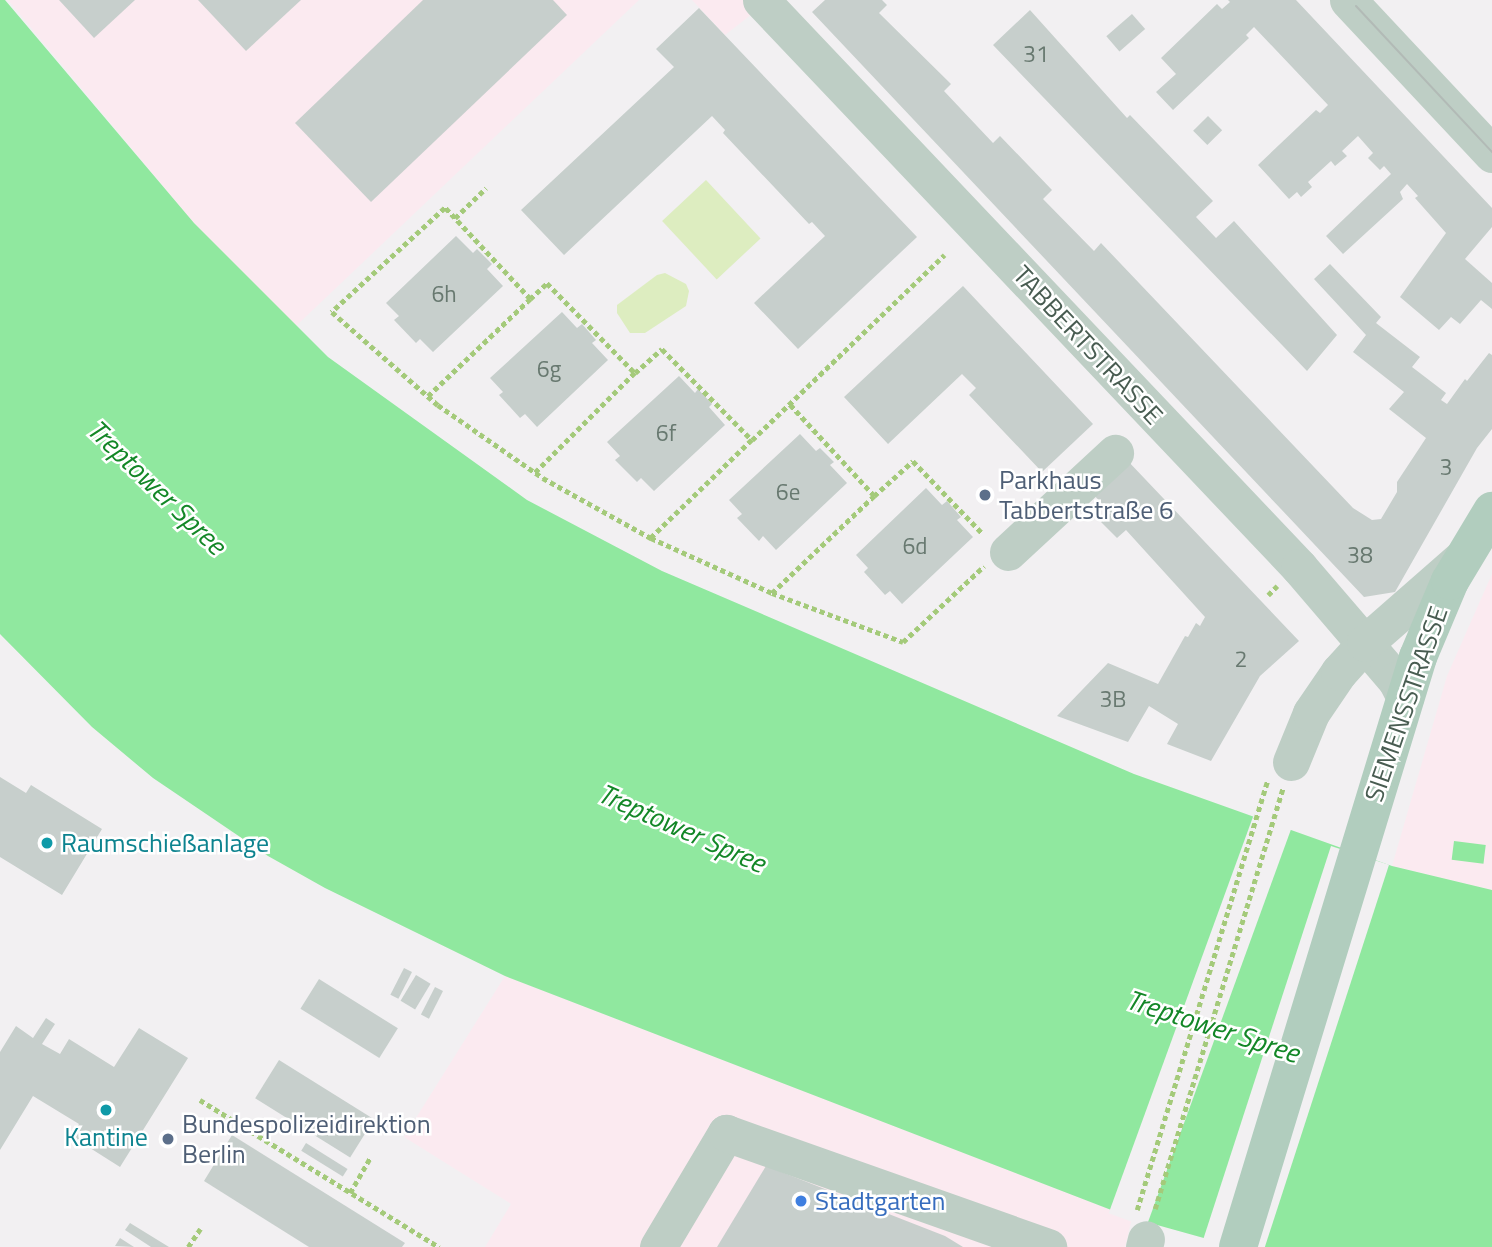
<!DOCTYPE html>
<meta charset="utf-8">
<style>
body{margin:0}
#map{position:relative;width:1492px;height:1247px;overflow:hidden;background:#f2f0f2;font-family:"Titillium Web",sans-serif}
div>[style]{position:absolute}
.commercial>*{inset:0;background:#fbeaf0}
.green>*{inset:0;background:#ddedc0;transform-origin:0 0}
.water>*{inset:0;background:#90e89f;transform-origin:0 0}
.pier>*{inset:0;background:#f2f0f2;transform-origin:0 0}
.building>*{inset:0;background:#c7cfcc;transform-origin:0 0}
.path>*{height:4.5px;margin-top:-2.25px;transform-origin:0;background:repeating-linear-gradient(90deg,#a4ca7a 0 5px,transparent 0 8.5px)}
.minor>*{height:37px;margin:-18.5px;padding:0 18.5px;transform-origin:18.5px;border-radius:18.5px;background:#becec5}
.major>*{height:38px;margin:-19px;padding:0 19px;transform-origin:19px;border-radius:19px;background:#b1cdbe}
.tram>*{height:2px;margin:-1px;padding:0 1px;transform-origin:1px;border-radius:1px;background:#b2bab6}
.dots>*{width:19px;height:19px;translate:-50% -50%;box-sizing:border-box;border:4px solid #fff;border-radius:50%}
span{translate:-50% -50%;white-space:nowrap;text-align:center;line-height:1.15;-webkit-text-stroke:5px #fff;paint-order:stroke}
.number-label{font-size:23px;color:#687970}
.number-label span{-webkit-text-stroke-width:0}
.street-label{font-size:26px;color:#485c51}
.service-label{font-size:26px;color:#4e5e75}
.left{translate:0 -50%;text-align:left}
.culture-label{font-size:26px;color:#0d838f}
.shop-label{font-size:26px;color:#366cbe}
.water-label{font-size:28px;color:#138727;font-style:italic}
</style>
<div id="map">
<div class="commercial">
<div style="clip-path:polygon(8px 0,639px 0,296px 326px,194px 223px)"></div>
<div style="clip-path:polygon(692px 0,770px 0,725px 35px)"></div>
<div style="clip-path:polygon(1492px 574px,1492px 890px,1392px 866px,1447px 676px)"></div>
<div style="clip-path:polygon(505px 976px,1132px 1218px,1125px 1247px,485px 1247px,511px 1204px,404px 1137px)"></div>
</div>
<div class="green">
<div style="left:706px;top:180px;width:80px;height:60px;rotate:47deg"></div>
<div style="clip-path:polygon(665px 273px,686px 284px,689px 291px,686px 306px,645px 333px,630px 333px,617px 313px,617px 305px,657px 275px)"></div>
</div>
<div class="water">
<div style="clip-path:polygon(0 0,5px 0,194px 223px,328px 357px,527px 500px,662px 571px,1134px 774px,1392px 866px,1492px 890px,1492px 1247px,1236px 1247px,1132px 1218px,505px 976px,325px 888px,268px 856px,153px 778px,92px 727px,0 634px)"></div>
<div style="left:1454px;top:841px;width:32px;height:19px;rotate:7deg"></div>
</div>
<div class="pier">
<div style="left:1254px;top:814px;width:40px;height:425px;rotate:20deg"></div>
<div style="left:1331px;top:846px;width:61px;height:416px;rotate:18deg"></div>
</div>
<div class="building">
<div style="clip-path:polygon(59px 0,135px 0,94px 38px)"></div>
<div style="clip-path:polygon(198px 0,301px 0,246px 51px)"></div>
<div style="clip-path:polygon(423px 0,553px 0,567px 15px,371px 202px,295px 123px)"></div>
<div style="clip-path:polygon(825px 0,882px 0,887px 5px,879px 13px,951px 84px,944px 91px,993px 143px,1000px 136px,1052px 190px,1043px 199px,1094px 251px,1101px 243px,1353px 508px,1372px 520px,1381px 519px,1397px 492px,1397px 482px,1426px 438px,1389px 409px,1404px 392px,1353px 352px,1366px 335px,1314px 279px,1330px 264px,1381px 317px,1376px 323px,1420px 357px,1412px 367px,1446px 393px,1441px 400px,1447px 404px,1465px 379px,1467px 381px,1489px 353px,1492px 355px,1492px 429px,1477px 448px,1395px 592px,1364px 597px,812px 12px)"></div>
<div style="clip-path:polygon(1228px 0,1296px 0,1492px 208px,1492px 227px,1465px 259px,1492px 283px,1492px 309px,1481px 300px,1460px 324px,1451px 317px,1439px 330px,1400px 297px,1446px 233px,1415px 198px,1418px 196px,1407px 184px,1400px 192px,1403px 199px,1343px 254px,1326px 236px,1391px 174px,1384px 166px,1380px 170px,1368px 158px,1373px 153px,1358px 136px,1342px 151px,1347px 156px,1335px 166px,1331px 161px,1308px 182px,1312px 187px,1301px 197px,1297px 192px,1289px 199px,1258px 165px,1316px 110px,1320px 113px,1328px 105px,1254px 27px,1246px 35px,1249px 38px,1173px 110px,1156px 92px,1176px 74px,1161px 58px,1217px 4px,1222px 9px,1230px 2px)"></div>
<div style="clip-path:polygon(699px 8px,917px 237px,798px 349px,754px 303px,825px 236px,812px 222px,809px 224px,723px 133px,725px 130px,712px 116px,564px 255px,521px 210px,674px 67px,656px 49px)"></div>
<div style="clip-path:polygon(1030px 10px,1127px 118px,1130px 115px,1213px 201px,1196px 217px,1216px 238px,1234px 221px,1337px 335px,1307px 371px,993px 45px)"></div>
<div style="left:1132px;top:14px;width:20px;height:34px;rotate:49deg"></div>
<div style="left:1208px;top:116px;width:20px;height:21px;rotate:45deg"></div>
<div style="clip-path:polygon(456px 236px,473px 253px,477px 249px,492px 264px,487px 269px,503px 286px,433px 352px,420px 339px,416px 343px,394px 320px,399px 316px,386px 303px)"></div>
<div style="clip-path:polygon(963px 286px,1093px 424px,1042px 472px,969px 395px,976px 388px,962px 374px,888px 444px,844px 397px)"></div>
<div style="clip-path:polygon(562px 312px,577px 328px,582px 324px,596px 340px,592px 343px,608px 360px,537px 427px,525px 414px,520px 418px,499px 395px,503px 392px,490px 378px)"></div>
<div style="clip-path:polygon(679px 376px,695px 393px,698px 389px,712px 404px,709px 407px,725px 425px,654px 491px,641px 478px,637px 482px,615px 460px,620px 456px,607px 442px)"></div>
<div style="clip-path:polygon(800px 434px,816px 451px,820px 448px,834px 462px,830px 465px,847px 483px,776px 550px,763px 536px,759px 541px,737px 518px,742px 514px,729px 500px)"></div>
<div style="clip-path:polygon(1126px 459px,1299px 641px,1260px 676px,1211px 761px,1167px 744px,1178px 724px,1149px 706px,1128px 742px,1057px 716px,1108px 663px,1158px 684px,1185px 636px,1188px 637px,1196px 623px,1200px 626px,1205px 617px,1126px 530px,1117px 538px,1101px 522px,1111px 513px,1090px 491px)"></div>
<div style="clip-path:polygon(926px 488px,942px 505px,947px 501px,961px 517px,957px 520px,973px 537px,902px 604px,890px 591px,885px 595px,864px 572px,868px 568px,856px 555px)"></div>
<div style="clip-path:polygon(0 777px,26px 793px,31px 785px,102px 829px,62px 895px,0 857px)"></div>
<div style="left:404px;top:968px;width:9px;height:30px;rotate:27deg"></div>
<div style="left:416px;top:975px;width:17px;height:30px;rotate:31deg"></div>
<div style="left:319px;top:979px;width:93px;height:35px;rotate:32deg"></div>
<div style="left:435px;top:987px;width:9px;height:31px;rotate:27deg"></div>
<div style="clip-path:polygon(46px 1018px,55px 1024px,42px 1044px,60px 1054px,69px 1039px,114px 1067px,139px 1028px,188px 1058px,120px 1167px,71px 1136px,79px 1124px,33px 1096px,0 1150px,0 1052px,16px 1026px,33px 1038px)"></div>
<div style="left:279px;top:1060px;width:112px;height:45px;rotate:32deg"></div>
<div style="clip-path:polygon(232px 1135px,405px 1243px,402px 1247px,309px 1247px,204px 1181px)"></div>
<div style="left:306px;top:1143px;width:49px;height:9px;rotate:32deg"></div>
<div style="clip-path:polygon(766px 1166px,945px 1236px,963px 1247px,717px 1247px)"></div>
<div style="clip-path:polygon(130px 1223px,169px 1247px,151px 1247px,125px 1230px)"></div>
<div style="clip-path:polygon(120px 1238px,134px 1247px,115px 1246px)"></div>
</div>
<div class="path">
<div style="left:455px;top:218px;width:43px;rotate:-44.1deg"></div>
<div style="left:530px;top:299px;width:23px;rotate:-43deg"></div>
<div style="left:547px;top:283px;width:126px;rotate:45.6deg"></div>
<div style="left:635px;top:373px;width:141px;rotate:135deg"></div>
<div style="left:635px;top:373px;width:36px;rotate:-42deg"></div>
<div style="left:662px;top:349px;width:128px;rotate:45.3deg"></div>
<div style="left:752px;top:440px;width:141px;rotate:135.9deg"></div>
<div style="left:428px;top:396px;width:141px;rotate:-43.6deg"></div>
<div style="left:530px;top:299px;width:125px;rotate:-133deg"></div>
<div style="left:445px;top:208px;width:154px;rotate:137.4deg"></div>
<div style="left:332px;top:312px;width:141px;rotate:41.3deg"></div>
<div style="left:438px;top:405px;width:128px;rotate:34.8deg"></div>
<div style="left:543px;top:478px;width:124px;rotate:29.1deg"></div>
<div style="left:651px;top:538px;width:133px;rotate:24.4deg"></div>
<div style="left:772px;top:593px;width:140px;rotate:20.5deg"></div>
<div style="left:903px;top:642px;width:111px;rotate:-43.2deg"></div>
<div style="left:752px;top:440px;width:267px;rotate:-43.9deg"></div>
<div style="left:874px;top:496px;width:52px;rotate:-41.9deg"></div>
<div style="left:913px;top:461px;width:101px;rotate:46.2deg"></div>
<div style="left:772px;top:593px;width:141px;rotate:-43.6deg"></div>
<div style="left:874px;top:496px;width:125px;rotate:-132.7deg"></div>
<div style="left:1268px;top:595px;width:13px;rotate:-45deg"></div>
<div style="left:200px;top:1100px;width:281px;rotate:31.6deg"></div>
<div style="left:350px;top:1193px;width:40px;rotate:-60.3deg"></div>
<div style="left:1155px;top:1209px;width:439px;rotate:-73.1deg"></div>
<div style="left:1137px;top:1210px;width:450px;rotate:-73.1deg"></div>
<div style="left:188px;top:1247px;width:22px;rotate:-56deg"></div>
</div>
<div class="minor">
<div style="left:761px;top:0;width:782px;rotate:46.5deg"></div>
<div style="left:1299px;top:567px;width:149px;rotate:49.4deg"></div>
<div style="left:1396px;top:680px;width:20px;rotate:63deg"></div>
<div style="left:1348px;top:0;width:211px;rotate:46.9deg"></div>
<div style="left:1008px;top:552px;width:146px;rotate:-42.8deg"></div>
<div style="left:1291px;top:762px;width:53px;rotate:-67.8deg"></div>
<div style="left:1311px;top:713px;width:50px;rotate:-55.7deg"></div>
<div style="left:1339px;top:672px;width:39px;rotate:-48deg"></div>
<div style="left:1365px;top:643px;width:129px;rotate:-41.2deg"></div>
<div style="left:658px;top:1247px;width:133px;rotate:-59.2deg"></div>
<div style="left:726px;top:1133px;width:342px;rotate:19.5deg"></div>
<div style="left:1144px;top:1247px;width:8px;rotate:-76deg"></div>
</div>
<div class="major">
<div style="left:1238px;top:1247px;width:617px;rotate:-73.03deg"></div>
<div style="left:1418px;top:657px;width:82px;rotate:-67.2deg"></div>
<div style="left:1450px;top:581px;width:82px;rotate:-59deg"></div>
</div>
<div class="tram">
<div style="left:1356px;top:6px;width:200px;rotate:47deg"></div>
</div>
<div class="dots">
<div style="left:985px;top:495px;background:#5c6f8a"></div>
<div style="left:47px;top:843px;background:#0f9aa8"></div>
<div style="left:106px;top:1110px;background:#0f9aa8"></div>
<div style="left:168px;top:1139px;background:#5c6f8a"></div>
<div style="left:801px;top:1201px;background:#3f7fe0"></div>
</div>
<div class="number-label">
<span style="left:1036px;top:54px">31</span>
<span style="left:444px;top:294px">6h</span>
<span style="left:549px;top:369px">6g</span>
<span style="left:666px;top:433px">6f</span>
<span style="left:1446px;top:467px">3</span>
<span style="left:788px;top:492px">6e</span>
<span style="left:915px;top:546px">6d</span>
<span style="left:1360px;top:555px">38</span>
<span style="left:1241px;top:659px">2</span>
<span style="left:1113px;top:699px">3B</span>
</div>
<div class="street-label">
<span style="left:1088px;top:345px;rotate:47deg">TABBERTSTRASSE</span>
<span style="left:1406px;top:704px;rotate:-71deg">SIEMENSSTRASSE</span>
</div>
<div class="service-label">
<span class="left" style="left:999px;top:495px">Parkhaus<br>Tabbertstraße 6</span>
<span class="left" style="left:182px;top:1139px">Bundespolizeidirektion<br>Berlin</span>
</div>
<div class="culture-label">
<span class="left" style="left:61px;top:843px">Raumschießanlage</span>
<span style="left:106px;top:1137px">Kantine</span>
</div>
<div class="shop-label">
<span class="left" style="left:815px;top:1201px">Stadtgarten</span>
</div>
<div class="water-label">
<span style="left:157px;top:487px;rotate:44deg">Treptower Spree</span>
<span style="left:682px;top:828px;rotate:24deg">Treptower Spree</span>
<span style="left:1213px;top:1026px;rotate:18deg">Treptower Spree</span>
</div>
</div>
